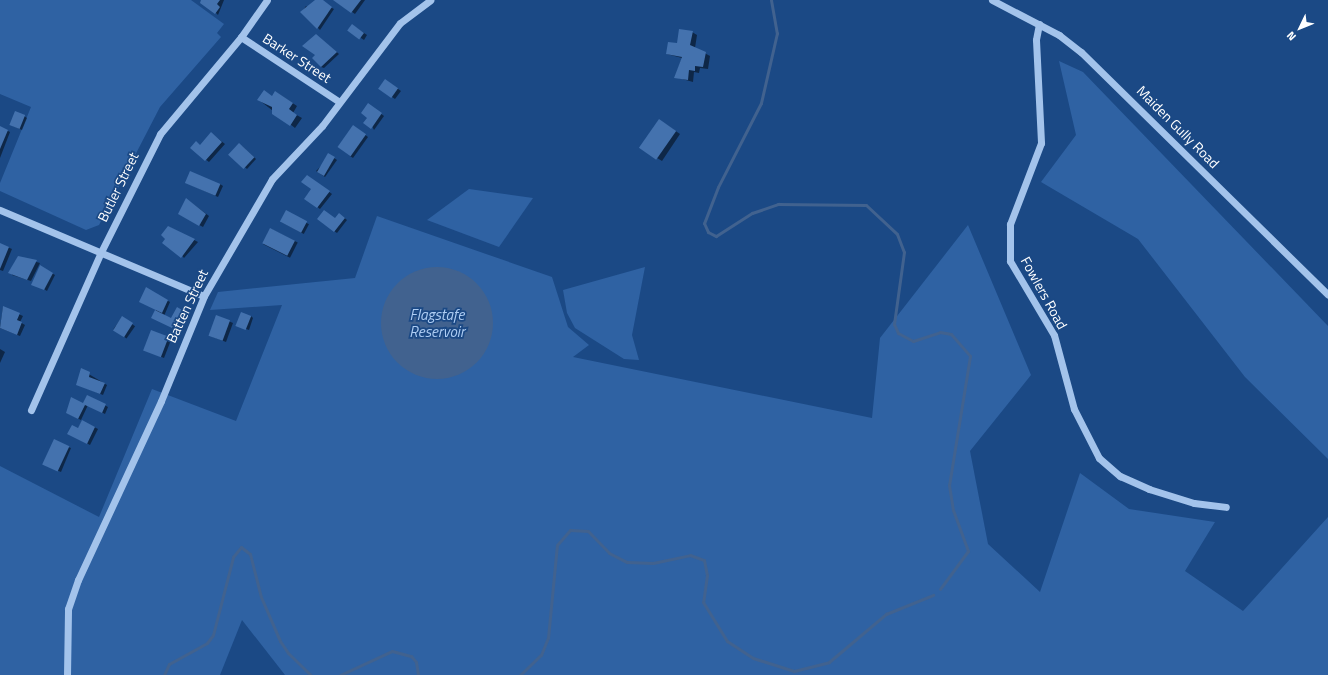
<!DOCTYPE html>
<style>
body{margin:0}
#map{position:relative;width:1328px;height:675px;overflow:hidden;background:#1b4985;font-family:"Titillium Web",sans-serif}
div>[style]{position:absolute}
.green>*{inset:0;background:#2f62a3}
.water>*{inset:0;background:#41628f}
.round{border-radius:50%}
.shadow>*{inset:0;background:#0007;transform-origin:0 0}
.stream>*{height:3px;margin:-1.5px;padding:0 1.5px;transform-origin:1.5px;border-radius:1.5px;background:#41628f}
.building>*{inset:0;background:#4472ae;transform-origin:0 0}
.minor>*{height:7px;margin:-3.5px;padding:0 3.5px;transform-origin:3.5px;border-radius:3.5px;background:#a3c3eb}
span{translate:-50% -50%;white-space:nowrap;text-align:center;line-height:1.15;-webkit-text-stroke:3.5px #1b4985;paint-order:stroke}
.street-label{font-size:14px;color:#fff}
.water-label{font-size:15px;color:#aecdf3;font-style:italic}
.north{position:absolute;left:1280px;top:8px;width:40px;height:40px;-webkit-text-stroke:3px #1b4985;paint-order:stroke;rotate:227deg;font-size:11px;font-weight:700;line-height:16px;text-align:center;color:#fff}
.north::after{content:'';display:block;margin:auto;width:14px;height:18px;background:#fff;clip-path:polygon(50% 0,100% 100%,50% 72%,0 100%)}
</style>
<div id="map">
<div class="green">
<div style="clip-path:polygon(0 0,191px 0,224px 24px,217px 33px,221px 37px,160px 107px,99px 225px,86px 230px,0 191px,0 183px,31px 107px,0 94px)"></div>
<div style="clip-path:polygon(1059px 61px,1083px 72px,1328px 326px,1328px 459px,1245px 377px,1138px 239px,1041px 182px,1076px 135px)"></div>
<div style="clip-path:polygon(469px 189px,533px 198px,499px 247px,427px 220px)"></div>
<div style="clip-path:polygon(377px 216px,552px 277px,568px 327px,589px 345px,573px 357px,872px 418px,880px 338px,968px 225px,1031px 375px,970px 451px,988px 544px,1040px 592px,1080px 473px,1129px 509px,1215px 522px,1185px 571px,1243px 611px,1328px 517px,1328px 675px,285px 675px,242px 620px,220px 675px,0 675px,0 466px,99px 517px,152px 389px,236px 421px,282px 305px,210px 310px,218px 292px,355px 278px)"></div>
<div style="clip-path:polygon(645px 267px,632px 335px,639px 360px,624px 359px,575px 328px,567px 313px,563px 290px)"></div>
</div>
<div class="water">
<div class="round" style="left:381px;top:267px;width:112px;height:112px"></div>
</div>
<div class="shadow">
<div style="clip-path:polygon(203px 0,224px 0,218px 15px)"></div>
<div style="clip-path:polygon(316px 0,334px 9px,320px 30px,302px 12px,306px 6px,310px 9px)"></div>
<div style="clip-path:polygon(335px 0,365px 0,355px 14px)"></div>
<div style="clip-path:polygon(355px 27px,367px 35px,364px 40px,361px 38px)"></div>
<div style="clip-path:polygon(692px 32px,697px 35px,695px 48px,710px 56px,708px 69px,700px 68px,699px 73px,694px 72px,693px 82px,675px 77px,682px 58px,667px 54px)"></div>
<div style="clip-path:polygon(316px 35px,339px 54px,324px 68px,321px 67px)"></div>
<div style="clip-path:polygon(388px 82px,401px 91px,395px 99px,380px 89px)"></div>
<div style="clip-path:polygon(276px 92px,297px 106px,293px 113px,302px 118px,295px 128px,259px 100px,272px 97px)"></div>
<div style="clip-path:polygon(371px 106px,384px 116px,374px 130px,368px 118px)"></div>
<div style="clip-path:polygon(24px 116px,27px 118px,22px 130px,13px 126px)"></div>
<div style="clip-path:polygon(664px 123px,680px 134px,662px 161px,641px 148px)"></div>
<div style="clip-path:polygon(0 127px,10px 132px,0 158px)"></div>
<div style="clip-path:polygon(356px 128px,368px 137px,353px 158px,350px 156px)"></div>
<div style="clip-path:polygon(211px 133px,225px 144px,209px 162px,191px 148px,200px 146px)"></div>
<div style="clip-path:polygon(242px 146px,256px 159px,247px 169px,230px 154px)"></div>
<div style="clip-path:polygon(331px 156px,337px 160px,325px 177px,316px 171px)"></div>
<div style="clip-path:polygon(310px 178px,332px 194px,320px 209px,305px 198px,312px 189px)"></div>
<div style="clip-path:polygon(189px 184px,220px 184px,223px 186px,218px 197px)"></div>
<div style="clip-path:polygon(189px 201px,209px 216px,203px 227px,179px 214px)"></div>
<div style="left:286px;top:212px;width:26px;height:11px;rotate:28deg"></div>
<div style="clip-path:polygon(342px 216px,347px 220px,337px 233px,334px 231px)"></div>
<div style="clip-path:polygon(169px 227px,198px 242px,184px 258px,167px 238px)"></div>
<div style="left:271px;top:229px;width:30px;height:17px;rotate:27deg"></div>
<div style="clip-path:polygon(0 244px,12px 249px,3px 271px,0 270px)"></div>
<div style="clip-path:polygon(19px 257px,40px 263px,31px 281px,12px 275px)"></div>
<div style="clip-path:polygon(40px 266px,55px 275px,47px 291px,33px 282px)"></div>
<div style="clip-path:polygon(146px 289px,170px 302px,164px 316px,172px 320px,177px 309px,184px 312px,176px 329px,153px 317px,156px 310px)"></div>
<div style="clip-path:polygon(3px 307px,23px 316px,20px 322px,25px 325px,20px 336px,0 328px)"></div>
<div style="clip-path:polygon(217px 316px,233px 323px,226px 342px,213px 337px)"></div>
<div style="clip-path:polygon(251px 316px,253px 318px,249px 330px,241px 327px)"></div>
<div style="left:122px;top:317px;width:16px;height:15px;rotate:35deg"></div>
<div style="clip-path:polygon(168px 338px,171px 340px,164px 358px,147px 351px)"></div>
<div style="clip-path:polygon(0 349px,5px 352px,0 363px)"></div>
<div style="clip-path:polygon(82px 370px,107px 385px,103px 395px,81px 386px)"></div>
<div style="clip-path:polygon(88px 396px,108px 407px,105px 414px,88px 405px,81px 420px,67px 413px,84px 405px)"></div>
<div style="clip-path:polygon(82px 421px,98px 429px,90px 445px,69px 434px,78px 429px)"></div>
<div style="clip-path:polygon(68px 447px,71px 448px,61px 472px,47px 466px)"></div>
</div>
<div class="stream">
<div style="left:771px;top:0;width:34px;rotate:80deg"></div>
<div style="left:777px;top:33px;width:72px;rotate:102.9deg"></div>
<div style="left:761px;top:103px;width:94px;rotate:117.1deg"></div>
<div style="left:718px;top:187px;width:39px;rotate:111deg"></div>
<div style="left:704px;top:223px;width:10px;rotate:66deg"></div>
<div style="left:708px;top:232px;width:9px;rotate:27deg"></div>
<div style="left:716px;top:236px;width:43px;rotate:-32.6deg"></div>
<div style="left:752px;top:213px;width:28px;rotate:-19deg"></div>
<div style="left:778px;top:204px;width:88px;rotate:0.7deg"></div>
<div style="left:866px;top:205px;width:42px;rotate:43.1deg"></div>
<div style="left:897px;top:234px;width:19px;rotate:69deg"></div>
<div style="left:904px;top:252px;width:73px;rotate:97.9deg"></div>
<div style="left:894px;top:324px;width:10px;rotate:66deg"></div>
<div style="left:898px;top:333px;width:17px;rotate:28deg"></div>
<div style="left:913px;top:341px;width:28px;rotate:-18deg"></div>
<div style="left:940px;top:332px;width:11px;rotate:10deg"></div>
<div style="left:951px;top:334px;width:29px;rotate:49deg"></div>
<div style="left:970px;top:356px;width:131px;rotate:99.2deg"></div>
<div style="left:949px;top:485px;width:25px;rotate:81deg"></div>
<div style="left:953px;top:510px;width:44px;rotate:69.9deg"></div>
<div style="left:968px;top:551px;width:47px;rotate:126.4deg"></div>
<div style="left:164px;top:675px;width:12px;rotate:-66deg"></div>
<div style="left:169px;top:664px;width:43px;rotate:-28.9deg"></div>
<div style="left:207px;top:643px;width:10px;rotate:-53deg"></div>
<div style="left:213px;top:635px;width:81px;rotate:-75.6deg"></div>
<div style="left:233px;top:557px;width:13px;rotate:-51deg"></div>
<div style="left:241px;top:547px;width:11px;rotate:38deg"></div>
<div style="left:250px;top:554px;width:44px;rotate:75.7deg"></div>
<div style="left:261px;top:597px;width:48px;rotate:66.6deg"></div>
<div style="left:280px;top:641px;width:14px;rotate:56deg"></div>
<div style="left:288px;top:653px;width:32px;rotate:44deg"></div>
<div style="left:340px;top:675px;width:57px;rotate:-24.8deg"></div>
<div style="left:392px;top:651px;width:20px;rotate:15deg"></div>
<div style="left:411px;top:656px;width:8px;rotate:50deg"></div>
<div style="left:416px;top:662px;width:13px;rotate:81deg"></div>
<div style="left:520px;top:675px;width:29px;rotate:-44deg"></div>
<div style="left:541px;top:655px;width:18px;rotate:-68deg"></div>
<div style="left:548px;top:638px;width:93px;rotate:-84.5deg"></div>
<div style="left:557px;top:545px;width:20px;rotate:-49deg"></div>
<div style="left:570px;top:530px;width:18px;rotate:3deg"></div>
<div style="left:588px;top:531px;width:30px;rotate:46deg"></div>
<div style="left:609px;top:553px;width:20px;rotate:27deg"></div>
<div style="left:627px;top:562px;width:26px;rotate:2deg"></div>
<div style="left:653px;top:563px;width:38px;rotate:-12deg"></div>
<div style="left:690px;top:555px;width:15px;rotate:20deg"></div>
<div style="left:704px;top:560px;width:15px;rotate:79deg"></div>
<div style="left:707px;top:575px;width:27px;rotate:98deg"></div>
<div style="left:703px;top:602px;width:46px;rotate:58.4deg"></div>
<div style="left:727px;top:641px;width:31px;rotate:33deg"></div>
<div style="left:753px;top:658px;width:43px;rotate:17.6deg"></div>
<div style="left:794px;top:671px;width:36px;rotate:-14deg"></div>
<div style="left:829px;top:662px;width:75px;rotate:-40.1deg"></div>
<div style="left:886px;top:614px;width:51px;rotate:-22deg"></div>
</div>
<div class="building">
<div style="clip-path:polygon(201px 0,220px 0,217px 4px,220px 7px,215px 14px,200px 3px)"></div>
<div style="clip-path:polygon(315px 0,323px 0,332px 7px,317px 29px,300px 12px)"></div>
<div style="clip-path:polygon(333px 0,361px 0,351px 13px)"></div>
<div style="left:352px;top:24px;width:15px;height:8px;rotate:37deg"></div>
<div style="clip-path:polygon(679px 29px,693px 31px,690px 45px,706px 52px,703px 67px,695px 66px,695px 71px,689px 70px,688px 80px,674px 78px,682px 57px,666px 54px,668px 42px,677px 43px)"></div>
<div style="clip-path:polygon(316px 34px,337px 52px,321px 67px,312px 58px,315px 55px,302px 46px)"></div>
<div style="left:385px;top:79px;width:16px;height:12px;rotate:35deg"></div>
<div style="clip-path:polygon(264px 90px,272px 96px,275px 91px,293px 103px,289px 109px,297px 115px,290px 126px,272px 114px,272px 107px,257px 100px)"></div>
<div style="clip-path:polygon(368px 103px,382px 113px,371px 129px,363px 123px,367px 118px,361px 113px)"></div>
<div style="left:15px;top:111px;width:11px;height:15px;rotate:22deg"></div>
<div style="left:659px;top:119px;width:21px;height:35px;rotate:35deg"></div>
<div style="left:353px;top:125px;width:16px;height:27px;rotate:35deg"></div>
<div style="clip-path:polygon(0 126px,8px 130px,0 149px)"></div>
<div style="clip-path:polygon(211px 132px,222px 142px,205px 161px,190px 148px,196px 141px,200px 145px)"></div>
<div style="left:239px;top:143px;width:21px;height:16px;rotate:43deg"></div>
<div style="left:328px;top:153px;width:8px;height:22px;rotate:30deg"></div>
<div style="left:190px;top:171px;width:33px;height:13px;rotate:23deg"></div>
<div style="clip-path:polygon(307px 175px,330px 191px,317px 208px,304px 199px,311px 189px,301px 182px)"></div>
<div style="clip-path:polygon(186px 198px,206px 214px,199px 226px,178px 214px)"></div>
<div style="left:286px;top:210px;width:24px;height:13px;rotate:28deg"></div>
<div style="clip-path:polygon(324px 210px,335px 218px,339px 213px,345px 218px,334px 232px,317px 219px)"></div>
<div style="clip-path:polygon(168px 226px,195px 239px,181px 258px,162px 243px,165px 239px,161px 235px)"></div>
<div style="left:270px;top:228px;width:28px;height:17px;rotate:27deg"></div>
<div style="clip-path:polygon(0 243px,9px 247px,0 269px)"></div>
<div style="clip-path:polygon(18px 256px,37px 260px,27px 280px,8px 273px)"></div>
<div style="clip-path:polygon(40px 265px,53px 273px,44px 290px,31px 285px)"></div>
<div style="clip-path:polygon(146px 287px,168px 300px,162px 313px,139px 302px)"></div>
<div style="clip-path:polygon(3px 306px,20px 313px,17px 320px,22px 322px,17px 335px,0 328px)"></div>
<div style="clip-path:polygon(177px 307px,182px 310px,172px 328px,151px 318px,155px 310px,171px 318px)"></div>
<div style="left:241px;top:312px;width:11px;height:15px;rotate:22deg"></div>
<div style="left:216px;top:315px;width:15px;height:22px;rotate:20deg"></div>
<div style="left:122px;top:316px;width:13px;height:17px;rotate:32deg"></div>
<div style="left:151px;top:330px;width:19px;height:22px;rotate:21deg"></div>
<div style="clip-path:polygon(81px 368px,90px 372px,89px 377px,105px 383px,100px 394px,76px 385px)"></div>
<div style="clip-path:polygon(87px 395px,106px 404px,102px 413px,85px 405px,78px 419px,66px 413px,71px 397px,83px 403px)"></div>
<div style="clip-path:polygon(82px 420px,95px 427px,87px 444px,67px 434px,72px 425px,78px 428px)"></div>
<div style="left:54px;top:439px;width:17px;height:28px;rotate:25deg"></div>
</div>
<div class="minor">
<div style="left:992px;top:0;width:76px;rotate:27.6deg"></div>
<div style="left:1059px;top:35px;width:28px;rotate:38deg"></div>
<div style="left:1081px;top:52px;width:346px;rotate:44.5deg"></div>
<div style="left:1039px;top:24px;width:16px;rotate:101deg"></div>
<div style="left:1036px;top:40px;width:103px;rotate:87.2deg"></div>
<div style="left:1041px;top:143px;width:87px;rotate:110.9deg"></div>
<div style="left:1010px;top:224px;width:37px;rotate:90deg"></div>
<div style="left:1010px;top:261px;width:86px;rotate:59.3deg"></div>
<div style="left:1054px;top:335px;width:77px;rotate:74.9deg"></div>
<div style="left:1074px;top:409px;width:55px;rotate:63deg"></div>
<div style="left:1099px;top:458px;width:28px;rotate:41deg"></div>
<div style="left:1120px;top:476px;width:32px;rotate:24deg"></div>
<div style="left:1149px;top:489px;width:47px;rotate:17.3deg"></div>
<div style="left:1194px;top:503px;width:32px;rotate:7deg"></div>
<div style="left:241px;top:37px;width:116px;rotate:33.4deg"></div>
<div style="left:0;top:210px;width:221px;rotate:22.9deg"></div>
<div style="left:31px;top:410px;width:173px;rotate:-66.1deg"></div>
<div style="left:101px;top:252px;width:132px;rotate:-63.4deg"></div>
<div style="left:160px;top:134px;width:126px;rotate:-50.1deg"></div>
<div style="left:241px;top:37px;width:45px;rotate:-54.9deg"></div>
<div style="left:67px;top:675px;width:66px;rotate:-89.1deg"></div>
<div style="left:68px;top:609px;width:31px;rotate:-71deg"></div>
<div style="left:78px;top:580px;width:197px;rotate:-65.1deg"></div>
<div style="left:161px;top:401px;width:113px;rotate:-67.7deg"></div>
<div style="left:204px;top:296px;width:135px;rotate:-59.8deg"></div>
<div style="left:272px;top:179px;width:73px;rotate:-46.7deg"></div>
<div style="left:322px;top:126px;width:129px;rotate:-52.9deg"></div>
<div style="left:400px;top:23px;width:38px;rotate:-37deg"></div>
</div>
<div class="street-label">
<span style="left:297px;top:58px;rotate:33deg">Barker Street</span>
<span style="left:1178px;top:127px;rotate:45deg">Maiden Gully Road</span>
<span style="left:118px;top:187px;rotate:-64deg">Butler Street</span>
<span style="left:1044px;top:293px;rotate:61deg">Fowlers Road</span>
<span style="left:187px;top:306px;rotate:-65deg">Batten Street</span>
</div>
<div class="water-label">
<span style="left:437px;top:323px">Flagstafe<br>Reservoir</span>
</div>
<div class="north">N</div>
</div>
